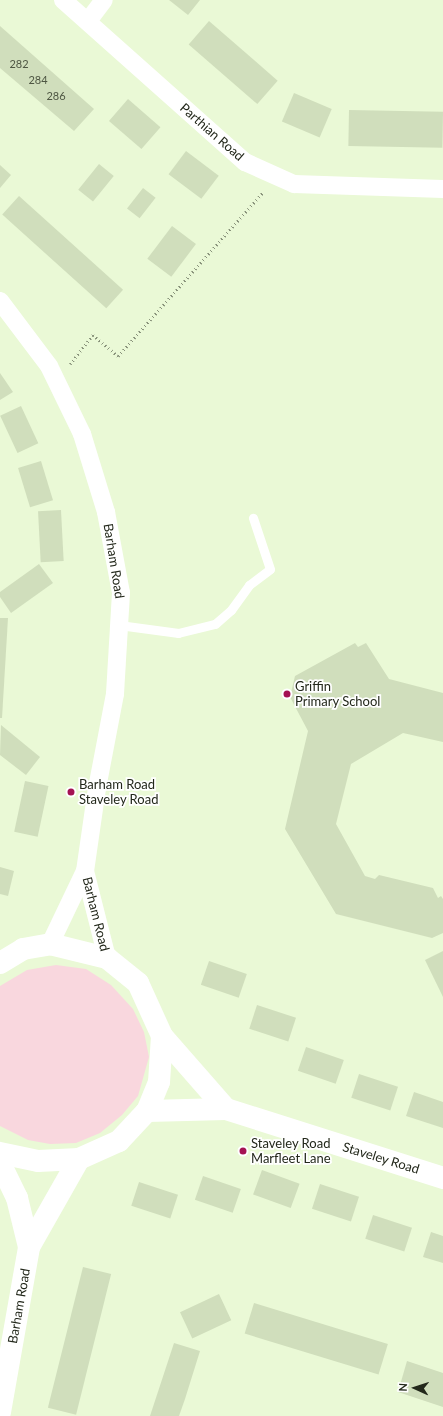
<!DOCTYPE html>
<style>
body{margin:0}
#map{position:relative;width:443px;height:1416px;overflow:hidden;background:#eaf9d6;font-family:Lato,sans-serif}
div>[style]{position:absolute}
.green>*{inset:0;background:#f9d7de}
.building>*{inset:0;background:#d0debc;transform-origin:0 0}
.path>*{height:2.5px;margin-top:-1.25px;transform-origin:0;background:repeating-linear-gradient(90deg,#89937b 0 1px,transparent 0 4px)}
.service>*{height:9px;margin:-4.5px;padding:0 4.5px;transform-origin:4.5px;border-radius:4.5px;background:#fff}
.minor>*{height:18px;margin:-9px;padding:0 9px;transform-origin:9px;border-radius:9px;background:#fff}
.tertiary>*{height:22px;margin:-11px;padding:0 11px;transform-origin:11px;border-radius:11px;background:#fff}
.dots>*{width:11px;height:11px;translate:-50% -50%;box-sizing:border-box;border:2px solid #fff;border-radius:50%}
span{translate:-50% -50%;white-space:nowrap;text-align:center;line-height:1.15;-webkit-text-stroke:3.5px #fff;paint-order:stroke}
.number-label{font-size:11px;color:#4e5643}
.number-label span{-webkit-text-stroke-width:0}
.street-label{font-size:13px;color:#23281b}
.poi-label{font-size:13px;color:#23281b}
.left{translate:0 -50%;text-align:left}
.north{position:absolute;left:395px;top:1368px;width:40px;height:40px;-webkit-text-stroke:3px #fff;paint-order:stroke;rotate:273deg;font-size:11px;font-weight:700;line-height:16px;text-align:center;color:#23281b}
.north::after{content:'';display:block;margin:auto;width:14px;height:18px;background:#23281b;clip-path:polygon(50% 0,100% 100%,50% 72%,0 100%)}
</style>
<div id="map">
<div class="green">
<div style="clip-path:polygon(56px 965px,86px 969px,111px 985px,133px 1009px,144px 1032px,149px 1057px,138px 1096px,122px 1115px,100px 1133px,76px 1143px,50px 1144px,28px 1140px,0 1126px,0 986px,27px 970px)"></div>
</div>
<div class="building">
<div style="clip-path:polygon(169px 0,200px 0,188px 15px)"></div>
<div style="left:209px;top:21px;width:91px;height:31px;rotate:41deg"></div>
<div style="clip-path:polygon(0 26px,94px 109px,74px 131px,0 68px)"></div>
<div style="left:294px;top:93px;width:41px;height:31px;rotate:23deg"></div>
<div style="left:128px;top:99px;width:43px;height:29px;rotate:41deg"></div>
<div style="left:349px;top:110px;width:94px;height:36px;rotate:1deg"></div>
<div style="left:186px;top:151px;width:41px;height:29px;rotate:37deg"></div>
<div style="left:99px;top:164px;width:19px;height:33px;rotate:39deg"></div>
<div style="clip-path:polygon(0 165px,11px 175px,0 188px)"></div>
<div style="left:143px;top:188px;width:16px;height:26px;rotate:38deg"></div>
<div style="left:19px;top:196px;width:140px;height:25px;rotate:42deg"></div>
<div style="left:172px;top:226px;width:30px;height:41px;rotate:37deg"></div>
<div style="clip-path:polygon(0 373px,13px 392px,0 400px)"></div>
<div style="left:21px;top:406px;width:41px;height:23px;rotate:65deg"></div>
<div style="left:41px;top:461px;width:41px;height:24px;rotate:73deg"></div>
<div style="left:61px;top:510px;width:51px;height:23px;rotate:87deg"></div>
<div style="clip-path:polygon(39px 564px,53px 583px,11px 613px,0 597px,0 592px)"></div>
<div style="clip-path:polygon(0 618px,8px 618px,2px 718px,0 718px)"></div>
<div style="clip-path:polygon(355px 643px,358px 647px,366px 643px,389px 679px,443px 693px,443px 742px,403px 733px,351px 764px,336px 824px,365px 876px,375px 879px,379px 875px,433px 888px,438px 898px,441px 896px,443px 899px,443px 933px,432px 938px,336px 914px,285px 829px,308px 731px,290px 697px,295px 676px)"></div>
<div style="clip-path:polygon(1px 725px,40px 757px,26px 775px,0 755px)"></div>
<div style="left:25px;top:781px;width:24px;height:52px;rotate:12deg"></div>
<div style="clip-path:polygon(0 867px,14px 871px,8px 896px,0 894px)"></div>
<div style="clip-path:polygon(443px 951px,443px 997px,425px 960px)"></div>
<div style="left:209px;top:961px;width:40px;height:25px;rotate:19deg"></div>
<div style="left:257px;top:1005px;width:41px;height:25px;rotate:18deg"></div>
<div style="left:306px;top:1047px;width:40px;height:25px;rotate:19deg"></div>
<div style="left:359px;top:1074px;width:41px;height:25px;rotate:18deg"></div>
<div style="clip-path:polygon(414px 1092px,443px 1102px,443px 1128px,406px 1116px)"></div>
<div style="left:262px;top:1170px;width:40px;height:26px;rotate:20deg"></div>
<div style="left:203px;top:1176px;width:40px;height:25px;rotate:19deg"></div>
<div style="left:139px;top:1182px;width:41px;height:25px;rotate:18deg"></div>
<div style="left:320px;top:1184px;width:41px;height:26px;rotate:18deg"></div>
<div style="left:373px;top:1215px;width:41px;height:25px;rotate:18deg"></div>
<div style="clip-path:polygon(431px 1232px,443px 1236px,443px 1263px,423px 1257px)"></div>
<div style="left:83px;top:1267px;width:29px;height:145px;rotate:14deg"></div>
<div style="left:219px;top:1294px;width:29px;height:43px;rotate:65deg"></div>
<div style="left:254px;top:1303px;width:140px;height:32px;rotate:17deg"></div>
<div style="clip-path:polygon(174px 1343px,200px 1351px,185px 1399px,179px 1416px,150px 1416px)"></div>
<div style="clip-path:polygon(407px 1361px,443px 1373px,443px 1407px,398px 1392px)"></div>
</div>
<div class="path">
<div style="left:70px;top:364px;width:37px;rotate:-52deg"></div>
<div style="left:93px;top:335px;width:33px;rotate:40deg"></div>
<div style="left:118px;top:356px;width:219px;rotate:-48.5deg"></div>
</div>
<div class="service">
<div style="left:119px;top:625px;width:60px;rotate:7.7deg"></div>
<div style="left:178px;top:633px;width:38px;rotate:-14deg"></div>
<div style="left:215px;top:624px;width:21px;rotate:-41deg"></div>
<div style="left:231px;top:610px;width:31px;rotate:-54deg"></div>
<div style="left:249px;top:585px;width:26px;rotate:-37deg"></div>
<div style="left:270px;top:569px;width:54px;rotate:-108.4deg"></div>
</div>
<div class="minor">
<div style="left:63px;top:0;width:244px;rotate:41.7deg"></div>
<div style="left:245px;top:162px;width:54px;rotate:24.2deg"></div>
<div style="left:294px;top:184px;width:149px;rotate:1.9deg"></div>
<div style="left:88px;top:21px;width:26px;rotate:-53deg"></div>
<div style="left:0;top:301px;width:81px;rotate:53deg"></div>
<div style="left:49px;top:366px;width:76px;rotate:64.1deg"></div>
<div style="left:82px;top:434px;width:82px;rotate:72.9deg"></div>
<div style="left:106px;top:512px;width:82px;rotate:79.5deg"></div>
<div style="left:121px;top:593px;width:101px;rotate:93.4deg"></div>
<div style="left:115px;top:694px;width:96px;rotate:100.8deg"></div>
<div style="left:97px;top:788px;width:84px;rotate:98.2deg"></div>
<div style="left:85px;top:871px;width:81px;rotate:115.6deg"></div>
<div style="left:85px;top:871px;width:90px;rotate:75.8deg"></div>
</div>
<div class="tertiary">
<div style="left:0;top:963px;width:27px;rotate:-31deg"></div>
<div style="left:23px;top:949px;width:27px;rotate:-10deg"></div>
<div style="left:50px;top:944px;width:59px;rotate:13.8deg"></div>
<div style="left:107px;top:958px;width:40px;rotate:39deg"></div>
<div style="left:138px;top:983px;width:58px;rotate:65.6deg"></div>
<div style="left:162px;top:1036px;width:46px;rotate:93.7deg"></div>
<div style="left:159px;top:1082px;width:31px;rotate:112deg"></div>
<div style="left:147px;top:1111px;width:41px;rotate:133deg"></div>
<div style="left:119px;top:1141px;width:44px;rotate:155.8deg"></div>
<div style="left:79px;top:1159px;width:41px;rotate:177.2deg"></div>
<div style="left:38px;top:1161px;width:39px;rotate:-168deg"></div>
<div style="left:162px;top:1036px;width:97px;rotate:48.8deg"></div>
<div style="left:147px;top:1111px;width:79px;rotate:-1.5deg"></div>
<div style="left:226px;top:1109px;width:228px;rotate:17.6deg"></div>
<div style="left:0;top:1163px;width:39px;rotate:64deg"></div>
<div style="left:17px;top:1198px;width:50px;rotate:76.2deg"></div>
<div style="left:0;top:1412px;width:168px;rotate:-80deg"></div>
<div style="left:29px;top:1247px;width:101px;rotate:-60.4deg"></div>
</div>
<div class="dots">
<div style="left:287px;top:694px;background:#a41252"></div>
<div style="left:71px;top:792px;background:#a41252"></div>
<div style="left:243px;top:1151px;background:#a41252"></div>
</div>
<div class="number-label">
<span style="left:19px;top:64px">282</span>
<span style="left:38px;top:80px">284</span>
<span style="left:56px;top:96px">286</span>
</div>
<div class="street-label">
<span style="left:212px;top:132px;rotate:41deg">Parthian Road</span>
<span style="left:114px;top:561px;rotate:81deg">Barham Road</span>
<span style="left:96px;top:914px;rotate:76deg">Barham Road</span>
<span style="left:381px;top:1158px;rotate:17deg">Staveley Road</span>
<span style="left:19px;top:1306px;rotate:-80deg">Barham Road</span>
</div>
<div class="poi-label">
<span class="left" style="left:295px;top:694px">Griffin<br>Primary School</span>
<span class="left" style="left:79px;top:792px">Barham Road<br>Staveley Road</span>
<span class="left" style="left:251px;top:1151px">Staveley Road<br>Marfleet Lane</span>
</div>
<div class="north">N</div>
</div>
